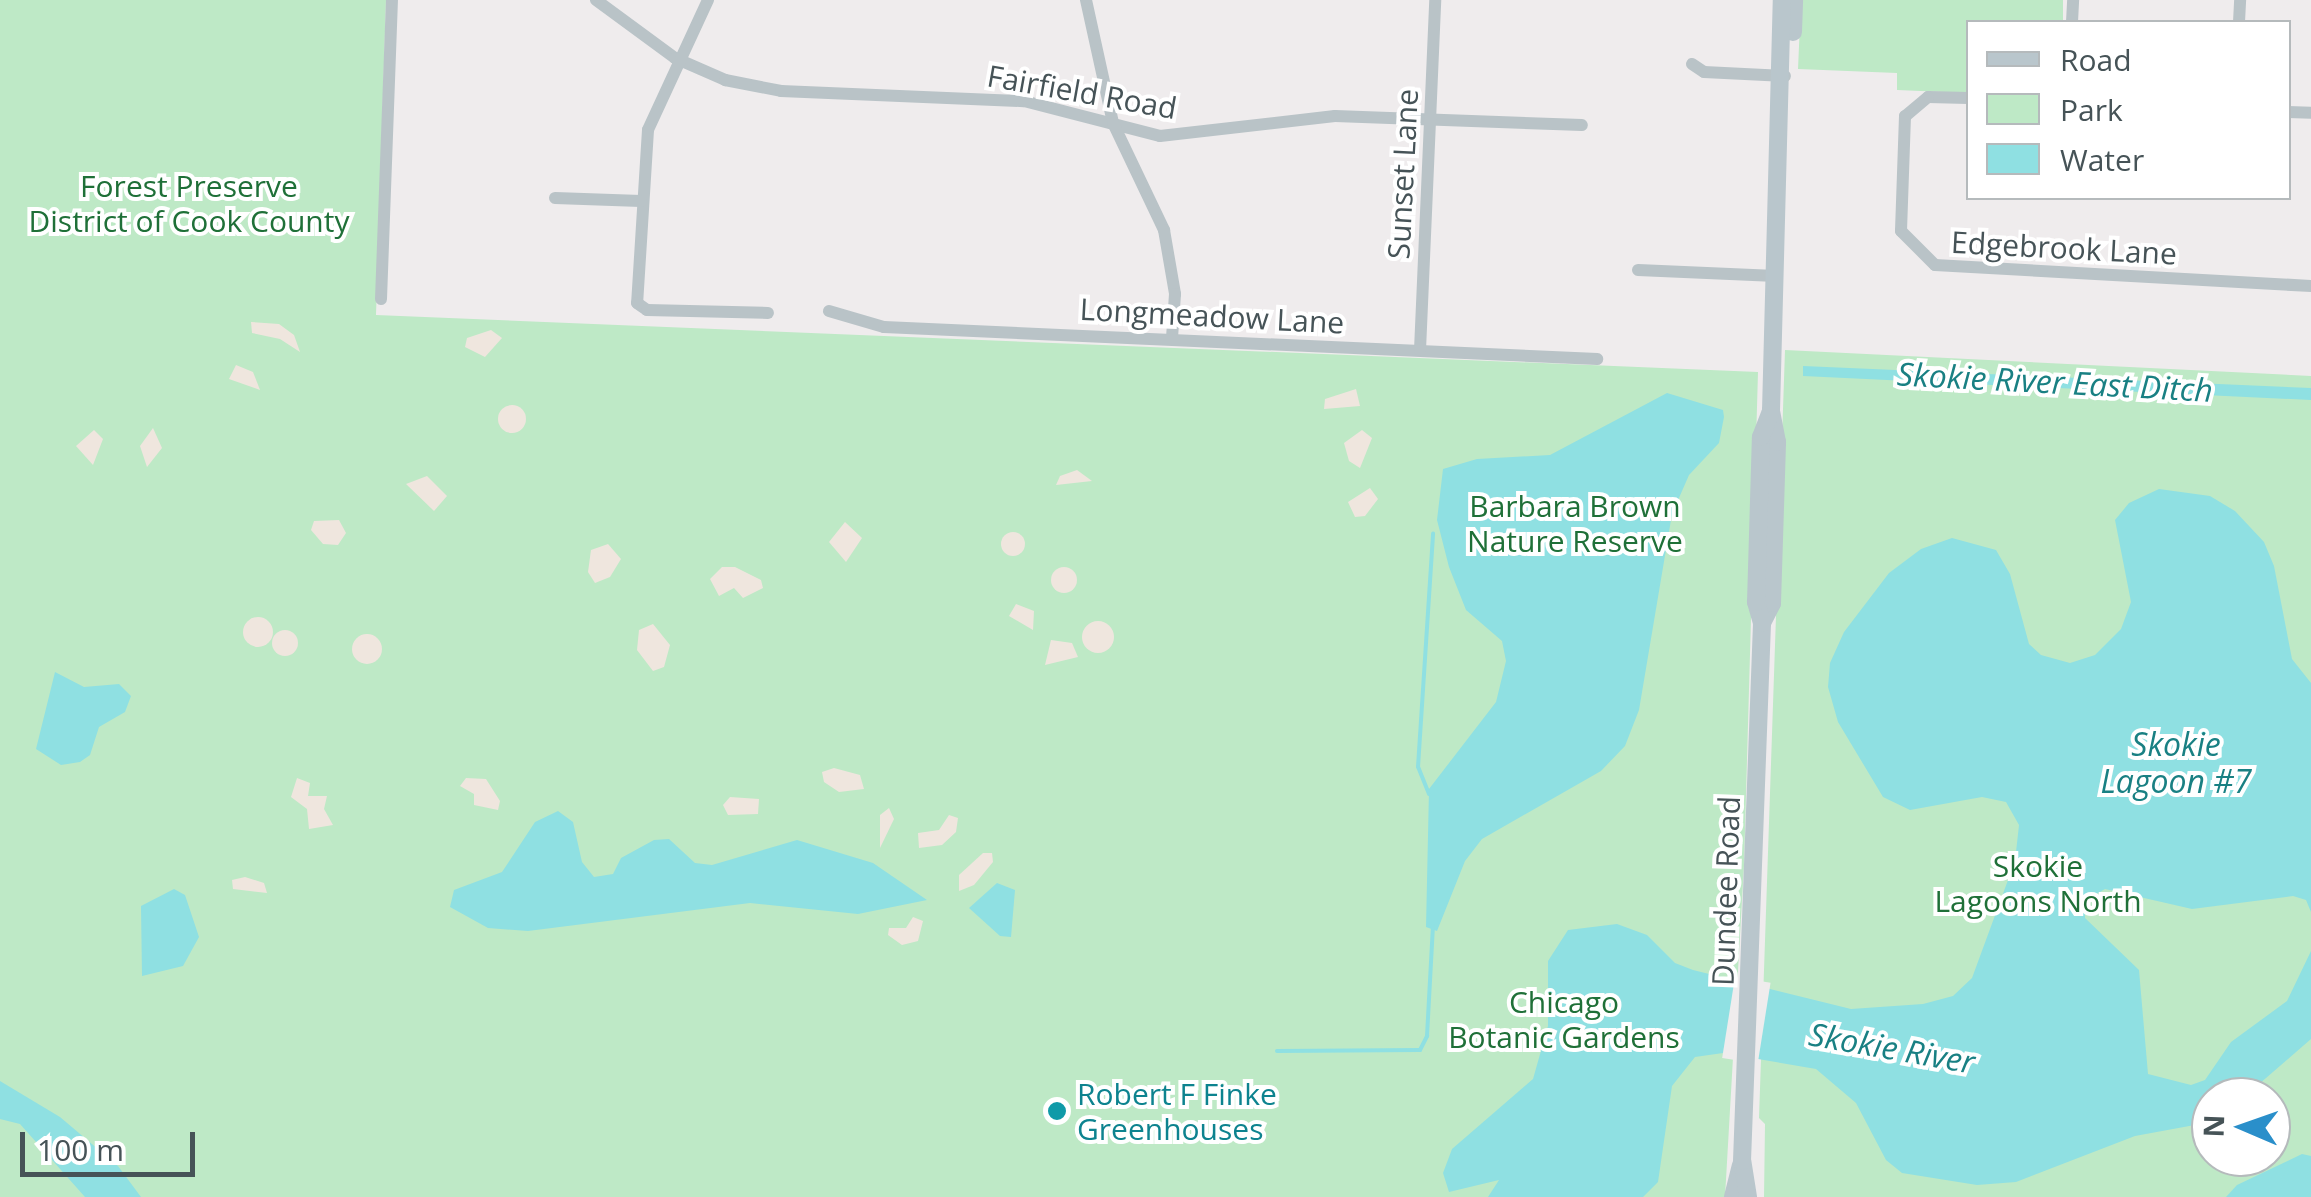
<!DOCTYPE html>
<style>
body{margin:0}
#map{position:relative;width:2311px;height:1197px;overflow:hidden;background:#efeced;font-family:"Open Sans",sans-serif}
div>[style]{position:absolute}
.green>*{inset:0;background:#bee9c6}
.sand>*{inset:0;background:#efe6de}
.round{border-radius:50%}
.water>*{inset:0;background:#8fe0e2}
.pier>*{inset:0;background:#efeced;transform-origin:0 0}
.stream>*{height:4px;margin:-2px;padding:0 2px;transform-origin:2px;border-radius:2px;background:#8fe0e2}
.street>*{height:12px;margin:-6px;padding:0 6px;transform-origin:6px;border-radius:6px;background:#b9c3c7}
.secondary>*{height:18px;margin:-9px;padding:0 9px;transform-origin:9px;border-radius:9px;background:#b9c6cc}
.dots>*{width:28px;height:28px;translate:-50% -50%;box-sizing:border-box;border:5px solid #fff;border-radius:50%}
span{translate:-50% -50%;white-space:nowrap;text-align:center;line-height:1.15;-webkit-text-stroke:8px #fff;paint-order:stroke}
.street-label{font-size:30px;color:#465357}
.park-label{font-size:30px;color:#1f7038}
.culture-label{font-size:30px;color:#0d838f}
.left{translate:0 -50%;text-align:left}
.water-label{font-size:32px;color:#198083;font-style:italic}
.legend{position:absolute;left:1966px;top:20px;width:325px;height:180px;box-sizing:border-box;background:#fff;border:2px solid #b5babc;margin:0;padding:12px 18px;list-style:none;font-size:30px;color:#465357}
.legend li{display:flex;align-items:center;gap:20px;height:50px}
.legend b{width:50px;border:2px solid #b5babc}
.north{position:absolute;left:2191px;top:1077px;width:100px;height:100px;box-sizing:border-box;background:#fff;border:2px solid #b5babc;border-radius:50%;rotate:272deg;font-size:28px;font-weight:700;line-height:40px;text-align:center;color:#465357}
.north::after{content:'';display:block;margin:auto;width:35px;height:45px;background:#2a8fca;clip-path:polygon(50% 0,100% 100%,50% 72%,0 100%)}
.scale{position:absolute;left:20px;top:1132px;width:175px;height:45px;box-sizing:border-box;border:5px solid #465357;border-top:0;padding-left:12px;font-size:30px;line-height:35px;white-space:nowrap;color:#465357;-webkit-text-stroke:8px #fff;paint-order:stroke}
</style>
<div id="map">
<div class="green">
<div style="clip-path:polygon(0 0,386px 0,376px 315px,1758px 372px,1744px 866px,1725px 1197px,0 1197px)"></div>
<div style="clip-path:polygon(1801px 0,2063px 0,2063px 22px,1968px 22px,1968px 93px,1897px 90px,1897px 73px,1798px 69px)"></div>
<div style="clip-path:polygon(evenodd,1785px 350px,2311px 376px,2311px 1175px,2267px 1197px,1764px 1197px,1765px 1124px,1759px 1118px,1785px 350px,2211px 1097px,2271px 1097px,2271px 1157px,2211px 1157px,2211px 1097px)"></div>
</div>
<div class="sand">
<div style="clip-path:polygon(251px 322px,279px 324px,294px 335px,300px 352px,280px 339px,252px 333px)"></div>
<div style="clip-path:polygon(491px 330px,502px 338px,485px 357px,465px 347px,467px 338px)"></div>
<div style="clip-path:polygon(236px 365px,253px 372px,260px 390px,229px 379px)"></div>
<div style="clip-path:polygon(1356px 389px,1360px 406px,1324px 409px,1325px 399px)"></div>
<div class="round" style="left:498px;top:405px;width:28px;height:28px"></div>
<div style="clip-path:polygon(153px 428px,162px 448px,147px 467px,140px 446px)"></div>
<div style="clip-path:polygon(94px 430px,103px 439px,93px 465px,76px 446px)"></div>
<div style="clip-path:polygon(1362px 430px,1372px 438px,1360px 468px,1349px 461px,1344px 443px)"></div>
<div style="clip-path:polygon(1077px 470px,1092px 481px,1056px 485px,1060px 476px)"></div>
<div style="clip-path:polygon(427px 476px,447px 496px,434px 511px,406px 484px)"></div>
<div style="clip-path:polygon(1370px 488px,1378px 499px,1365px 516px,1355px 517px,1348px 502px)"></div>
<div style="clip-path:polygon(339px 520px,346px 533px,338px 545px,323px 544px,311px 530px,314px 521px)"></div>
<div style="clip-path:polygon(845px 522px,862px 538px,846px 562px,829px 542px)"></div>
<div class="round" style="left:1001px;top:532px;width:24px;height:24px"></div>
<div style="clip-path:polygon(608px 544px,621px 559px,610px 577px,595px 583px,588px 572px,591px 550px)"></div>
<div class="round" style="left:1051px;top:567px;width:26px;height:26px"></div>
<div style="clip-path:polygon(735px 567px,761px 580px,763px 588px,743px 598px,734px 588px,719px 596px,710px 579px,722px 567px)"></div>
<div style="clip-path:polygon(1016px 604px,1034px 611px,1033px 630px,1009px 616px)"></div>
<div class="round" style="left:243px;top:617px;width:30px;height:30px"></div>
<div class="round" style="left:1082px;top:621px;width:32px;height:32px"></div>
<div style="clip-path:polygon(653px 624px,670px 645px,664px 667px,653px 671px,637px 650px,639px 630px)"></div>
<div class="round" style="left:272px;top:630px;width:26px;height:26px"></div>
<div class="round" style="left:352px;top:634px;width:30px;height:30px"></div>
<div style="clip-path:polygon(1051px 640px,1072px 643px,1078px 657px,1045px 665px)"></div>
<div style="clip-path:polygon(834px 768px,860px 775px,864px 789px,839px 792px,824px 782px,822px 772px)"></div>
<div style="clip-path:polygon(297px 778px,310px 783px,308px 796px,327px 796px,324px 809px,333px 825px,309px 829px,307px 809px,291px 797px)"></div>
<div style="clip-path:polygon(466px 778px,486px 779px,500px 801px,498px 810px,474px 805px,474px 794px,460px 786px)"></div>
<div style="clip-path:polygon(730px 797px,759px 799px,758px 814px,728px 815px,723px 805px)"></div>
<div style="clip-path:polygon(889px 808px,894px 819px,880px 848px,880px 815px)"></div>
<div style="clip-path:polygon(949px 815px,958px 818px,956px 832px,942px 845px,919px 848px,918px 833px,939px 830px)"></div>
<div style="clip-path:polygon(992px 853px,993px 862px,974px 885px,959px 891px,959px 875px,983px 853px)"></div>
<div style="clip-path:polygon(245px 877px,264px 883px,267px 893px,233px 889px,232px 880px)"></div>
<div style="clip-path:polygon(913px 917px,923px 921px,918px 941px,902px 945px,888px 935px,889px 928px,906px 928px)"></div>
</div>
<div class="water">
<div style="clip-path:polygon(1803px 366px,2311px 388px,2311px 400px,1803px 376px)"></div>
<div style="clip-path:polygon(1667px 393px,1723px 410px,1724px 417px,1719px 443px,1689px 475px,1672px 514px,1639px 710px,1625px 746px,1601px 771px,1482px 839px,1465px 861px,1437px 931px,1426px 927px,1429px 789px,1496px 702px,1506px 661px,1502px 641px,1466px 610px,1449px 567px,1437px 520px,1443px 469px,1477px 459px,1550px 455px)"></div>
<div style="clip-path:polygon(2159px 489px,2210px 496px,2235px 511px,2264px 542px,2274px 566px,2292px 659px,2311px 683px,2311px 912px,2306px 900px,2293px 896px,2192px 909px,2105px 889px,2085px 901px,2085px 918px,2139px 970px,2148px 1074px,2191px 1085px,2205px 1080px,2231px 1042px,2287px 1001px,2311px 951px,2311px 1039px,2244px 1097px,2211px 1097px,2211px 1122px,2135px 1136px,2016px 1182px,1977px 1185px,1902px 1173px,1886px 1160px,1856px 1103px,1816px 1069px,1723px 1053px,1695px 1057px,1672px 1086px,1658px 1182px,1643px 1197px,1488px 1197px,1499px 1180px,1449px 1192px,1443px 1173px,1452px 1149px,1533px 1079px,1548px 1026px,1548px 961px,1568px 930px,1617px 924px,1647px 935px,1675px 963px,1693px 970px,1851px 1009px,1923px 1004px,1953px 996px,1972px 978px,2015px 861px,2019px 825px,2006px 802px,1982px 797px,1910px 810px,1883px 797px,1838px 722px,1828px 687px,1830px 663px,1844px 632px,1889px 573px,1921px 549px,1952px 538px,1996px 550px,2010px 574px,2029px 644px,2041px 655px,2070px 663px,2095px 655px,2121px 629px,2131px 602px,2115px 520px,2129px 503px)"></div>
<div style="clip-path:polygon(55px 672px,84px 687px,119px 684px,131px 696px,125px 712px,99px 727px,90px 755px,80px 762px,61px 765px,36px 749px)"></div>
<div style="clip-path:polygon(558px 811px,573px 822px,582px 862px,594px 877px,613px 874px,621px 858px,654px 840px,669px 839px,695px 863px,712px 865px,797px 840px,873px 863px,927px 900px,858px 914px,750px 903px,528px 931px,488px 928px,450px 907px,454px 890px,502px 872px,535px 822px)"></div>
<div style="clip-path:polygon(997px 883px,1015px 890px,1011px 937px,1000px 936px,969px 908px)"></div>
<div style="clip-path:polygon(174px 889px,185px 895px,199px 937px,183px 966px,142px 976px,141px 906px)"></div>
<div style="clip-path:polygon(0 1081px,60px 1117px,118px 1166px,141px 1197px,85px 1197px,20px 1124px,0 1119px)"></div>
<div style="clip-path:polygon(2302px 1154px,2311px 1156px,2311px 1197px,2226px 1197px,2237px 1185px)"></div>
</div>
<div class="pier">
<div style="left:1735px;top:977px;width:36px;height:82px;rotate:9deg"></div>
</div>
<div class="stream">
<div style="left:1429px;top:794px;width:29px;rotate:-112deg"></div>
<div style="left:1418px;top:767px;width:234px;rotate:-86.3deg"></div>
<div style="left:1277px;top:1051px;width:143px;rotate:-0.4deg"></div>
<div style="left:1420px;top:1050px;width:16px;rotate:-63deg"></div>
<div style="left:1427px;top:1036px;width:110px;rotate:-86.9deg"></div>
</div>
<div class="street">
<div style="left:596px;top:0;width:98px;rotate:36.3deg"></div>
<div style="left:675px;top:58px;width:55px;rotate:23.7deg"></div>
<div style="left:725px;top:80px;width:57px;rotate:11.1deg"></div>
<div style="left:781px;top:91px;width:243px;rotate:2.4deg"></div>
<div style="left:1024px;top:101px;width:140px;rotate:14.4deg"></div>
<div style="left:1160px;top:136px;width:176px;rotate:-6.5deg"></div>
<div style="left:1335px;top:116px;width:247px;rotate:2.1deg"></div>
<div style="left:708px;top:0;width:143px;rotate:114.8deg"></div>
<div style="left:648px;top:130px;width:173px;rotate:93.6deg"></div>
<div style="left:637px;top:303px;width:12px;rotate:35deg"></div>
<div style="left:647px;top:310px;width:121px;rotate:1.4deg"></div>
<div style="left:1086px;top:0;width:126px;rotate:77.6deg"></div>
<div style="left:1113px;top:123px;width:119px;rotate:64.5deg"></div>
<div style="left:1164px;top:230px;width:65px;rotate:80.2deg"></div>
<div style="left:1175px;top:294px;width:44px;rotate:93.9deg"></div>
<div style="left:2072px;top:22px;width:22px;rotate:-87deg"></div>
<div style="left:2239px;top:22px;width:22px;rotate:-87deg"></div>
<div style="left:1692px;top:64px;width:14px;rotate:34deg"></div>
<div style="left:1704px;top:72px;width:81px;rotate:2.8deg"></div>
<div style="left:1968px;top:98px;width:40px;rotate:-178.6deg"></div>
<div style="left:1928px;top:97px;width:30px;rotate:140deg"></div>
<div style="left:1905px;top:116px;width:115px;rotate:92deg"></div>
<div style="left:1901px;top:231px;width:48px;rotate:45deg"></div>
<div style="left:1935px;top:265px;width:377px;rotate:3.2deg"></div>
<div style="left:2288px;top:112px;width:23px;rotate:2deg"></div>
<div style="left:555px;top:198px;width:86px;rotate:2deg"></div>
<div style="left:1638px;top:270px;width:138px;rotate:2.5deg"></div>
<div style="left:381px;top:299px;width:299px;rotate:-87.9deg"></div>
<div style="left:829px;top:311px;width:57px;rotate:16.2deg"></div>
<div style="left:884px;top:327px;width:714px;rotate:2.57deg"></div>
<div style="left:1420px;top:350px;width:350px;rotate:-87.5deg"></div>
</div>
<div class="secondary">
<div style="left:1793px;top:32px;width:32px;rotate:-88deg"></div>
<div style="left:1762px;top:623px;width:22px;rotate:-63deg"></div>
<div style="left:1772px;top:603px;width:161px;rotate:-88.2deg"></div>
<div style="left:1777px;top:442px;width:32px;rotate:-101deg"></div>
<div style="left:1771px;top:411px;width:411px;rotate:-88.5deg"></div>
<div style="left:1733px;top:1197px;width:32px;rotate:-76deg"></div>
<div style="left:1748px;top:1197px;width:36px;rotate:-99deg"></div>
<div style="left:1742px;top:1161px;width:538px;rotate:-87.87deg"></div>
<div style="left:1762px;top:623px;width:22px;rotate:-106deg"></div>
<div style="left:1756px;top:602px;width:165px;rotate:-88.3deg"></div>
<div style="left:1761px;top:437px;width:28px;rotate:-69deg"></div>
</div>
<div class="dots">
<div style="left:1057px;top:1111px;background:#0f9aa8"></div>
</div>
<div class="street-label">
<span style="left:1082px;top:92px;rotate:10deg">Fairfield Road</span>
<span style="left:1403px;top:174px;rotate:-87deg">Sunset Lane</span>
<span style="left:2064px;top:248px;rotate:3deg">Edgebrook Lane</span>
<span style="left:1212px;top:316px;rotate:3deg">Longmeadow Lane</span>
<span style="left:1726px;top:891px;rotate:-88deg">Dundee Road</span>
</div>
<div class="park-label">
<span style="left:189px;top:203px">Forest Preserve<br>District of Cook County</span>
<span style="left:1575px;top:523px">Barbara Brown<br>Nature Reserve</span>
<span style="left:2038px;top:883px">Skokie<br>Lagoons North</span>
<span style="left:1564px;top:1019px">Chicago<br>Botanic Gardens</span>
</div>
<div class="culture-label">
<span class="left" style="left:1077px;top:1111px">Robert F Finke<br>Greenhouses</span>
</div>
<div class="water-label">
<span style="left:2055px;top:382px;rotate:3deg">Skokie River East Ditch</span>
<span style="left:2176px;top:763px">Skokie<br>Lagoon #7</span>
<span style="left:1892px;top:1048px;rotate:10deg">Skokie River</span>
</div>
<ul class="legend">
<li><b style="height:12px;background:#b9c6cc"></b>Road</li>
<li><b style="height:28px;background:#bee9c6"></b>Park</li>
<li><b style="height:28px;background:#8fe0e2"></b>Water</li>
</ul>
<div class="north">N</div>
<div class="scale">100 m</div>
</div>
